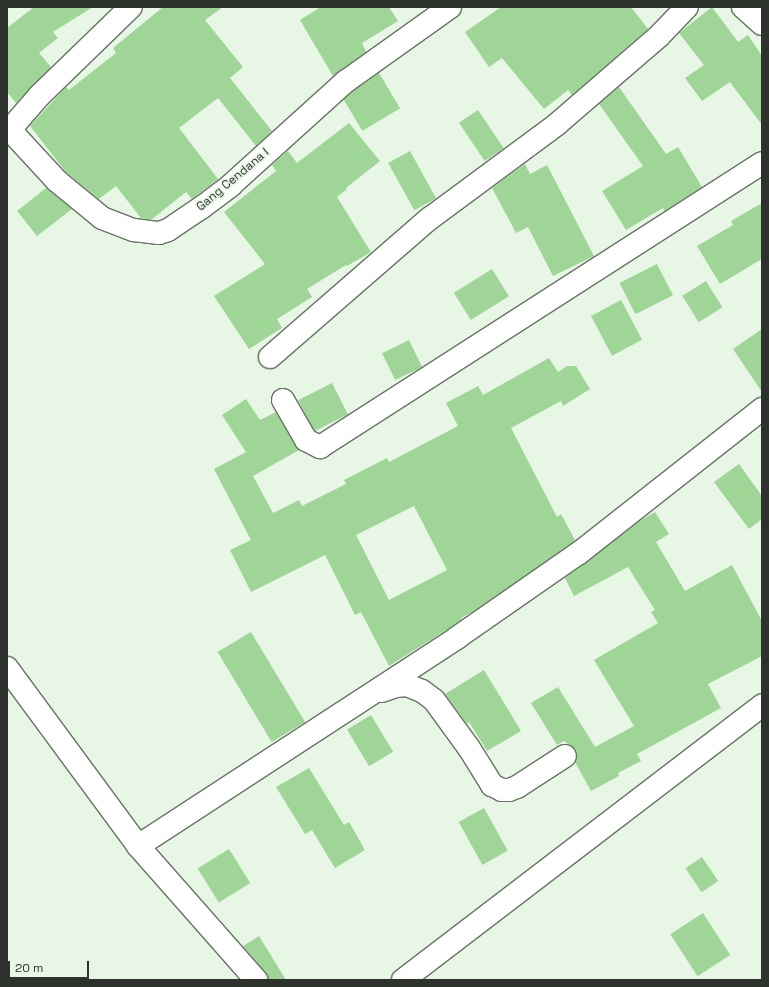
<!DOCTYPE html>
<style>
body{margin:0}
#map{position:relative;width:769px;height:987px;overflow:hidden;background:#e7f6e5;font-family:"Space Grotesk",sans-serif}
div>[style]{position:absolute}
.building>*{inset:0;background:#9fd597;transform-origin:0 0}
.roads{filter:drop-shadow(1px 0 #677465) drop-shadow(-1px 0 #677465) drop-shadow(0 1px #677465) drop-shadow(0 -1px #677465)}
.street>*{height:22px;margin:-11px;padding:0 11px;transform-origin:11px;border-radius:11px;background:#fff}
span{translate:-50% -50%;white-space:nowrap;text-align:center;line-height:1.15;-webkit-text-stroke:3.5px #e7f6e5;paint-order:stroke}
.street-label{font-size:12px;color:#2d332c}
.frame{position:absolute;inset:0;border:8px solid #2d332c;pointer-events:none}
.scale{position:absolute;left:8px;top:961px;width:81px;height:18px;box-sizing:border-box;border:2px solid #2d332c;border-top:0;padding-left:5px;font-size:12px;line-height:14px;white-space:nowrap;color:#2d332c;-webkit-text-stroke:3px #e7f6e5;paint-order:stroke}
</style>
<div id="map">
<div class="building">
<div style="clip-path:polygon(34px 7px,93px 7px,53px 32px,58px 38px,39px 53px,51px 67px,16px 103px,7px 92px,7px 28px)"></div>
<div style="clip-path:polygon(163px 7px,223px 7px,205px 20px,243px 67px,230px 78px,272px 131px,256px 146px,218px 98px,179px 128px,218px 179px,192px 199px,186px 192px,151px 220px,141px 218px,116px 186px,99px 199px,66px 172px,30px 126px,66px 87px,69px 90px,116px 53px,113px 48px)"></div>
<div style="clip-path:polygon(321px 7px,389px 7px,398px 21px,362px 43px,366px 52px,333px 76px,300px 20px)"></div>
<div style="clip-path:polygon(501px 7px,631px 7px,648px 29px,572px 95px,568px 90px,544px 109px,502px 58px,489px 67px,465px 32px)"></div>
<div style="clip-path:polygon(712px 7px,738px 42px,748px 35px,762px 56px,762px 125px,730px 82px,702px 101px,685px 78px,704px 65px,679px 33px)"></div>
<div style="left:379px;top:73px;width:41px;height:44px;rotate:59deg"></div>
<div style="clip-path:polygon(619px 87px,666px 154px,678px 147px,702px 187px,665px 211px,663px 208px,626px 230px,602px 191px,643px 166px,599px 104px)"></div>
<div style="left:478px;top:110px;width:46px;height:23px;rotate:56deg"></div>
<div style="clip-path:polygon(349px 123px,380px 161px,346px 188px,347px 189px,337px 197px,371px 252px,347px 266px,346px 265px,307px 289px,312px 297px,277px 319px,282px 328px,249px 349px,214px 296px,265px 264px,224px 212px,276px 171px,272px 165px,288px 151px,297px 163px)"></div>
<div style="left:410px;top:151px;width:54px;height:25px;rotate:61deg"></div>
<div style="clip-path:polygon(525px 164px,530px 174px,547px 165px,594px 256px,553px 276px,528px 227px,516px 233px,492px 188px)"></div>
<div style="clip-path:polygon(46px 188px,72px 209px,37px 236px,17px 211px)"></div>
<div style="clip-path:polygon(762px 203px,762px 259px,720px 284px,697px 246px,733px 225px,731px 221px)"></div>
<div style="left:657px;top:264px;width:35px;height:42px;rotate:63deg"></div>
<div style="left:492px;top:269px;width:32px;height:45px;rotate:58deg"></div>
<div style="left:706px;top:281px;width:31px;height:28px;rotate:58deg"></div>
<div style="left:621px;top:300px;width:45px;height:34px;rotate:62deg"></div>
<div style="clip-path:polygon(762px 329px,762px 392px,733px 349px)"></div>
<div style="left:409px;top:340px;width:30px;height:30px;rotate:64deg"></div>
<div style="clip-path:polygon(evenodd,549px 358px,558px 372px,567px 366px,576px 366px,590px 389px,563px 406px,561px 401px,511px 428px,557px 517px,561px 514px,575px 540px,572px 543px,474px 611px,461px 618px,462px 619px,451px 627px,389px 666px,361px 612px,355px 615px,325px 555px,251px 592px,230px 550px,251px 540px,214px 469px,246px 452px,222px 415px,246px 399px,260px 420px,276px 412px,299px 450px,253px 476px,273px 513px,299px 500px,302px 506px,346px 484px,344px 480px,387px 458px,389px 462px,458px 426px,446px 403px,478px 386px,483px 395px,549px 358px,414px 506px,447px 570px,389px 600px,356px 535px,414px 506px)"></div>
<div style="left:332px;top:383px;width:35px;height:38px;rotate:63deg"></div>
<div style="clip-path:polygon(739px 464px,762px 496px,762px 519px,749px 529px,714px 482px)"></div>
<div style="clip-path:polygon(655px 512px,669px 534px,656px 542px,685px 591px,732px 565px,762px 621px,762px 656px,708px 684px,721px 708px,637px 754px,641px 761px,618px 773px,619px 776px,591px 791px,575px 762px,577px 756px,575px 749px,564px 741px,557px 745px,531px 703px,558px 687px,595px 747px,634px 726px,594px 660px,658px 623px,651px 612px,655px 610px,628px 567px,574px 596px,565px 578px,641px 520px)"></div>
<div style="left:251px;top:632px;width:105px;height:39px;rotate:59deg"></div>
<div style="clip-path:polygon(484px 670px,521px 731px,487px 751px,469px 722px,467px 724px,445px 694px)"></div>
<div style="left:371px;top:715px;width:43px;height:28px;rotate:59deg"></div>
<div style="clip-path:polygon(309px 768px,344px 825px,349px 822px,365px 850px,335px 868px,312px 830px,305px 834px,276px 787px)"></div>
<div style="left:484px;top:808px;width:49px;height:29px;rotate:61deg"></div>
<div style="left:229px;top:849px;width:40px;height:37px;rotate:58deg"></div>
<div style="left:702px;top:857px;width:29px;height:20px;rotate:56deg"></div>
<div style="left:703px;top:913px;width:50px;height:39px;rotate:57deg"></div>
<div style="clip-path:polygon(259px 936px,286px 980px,268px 980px,265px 972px,243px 946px)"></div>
</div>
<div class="roads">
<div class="street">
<div style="left:743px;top:7px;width:25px;rotate:42deg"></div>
<div style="left:10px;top:130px;width:69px;rotate:47.3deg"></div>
<div style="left:57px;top:181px;width:58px;rotate:39.4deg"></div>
<div style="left:102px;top:218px;width:34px;rotate:21deg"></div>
<div style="left:134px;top:230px;width:25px;rotate:7deg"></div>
<div style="left:159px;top:233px;width:9px;rotate:-18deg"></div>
<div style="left:168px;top:230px;width:40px;rotate:-34deg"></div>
<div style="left:201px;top:208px;width:38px;rotate:-37deg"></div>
<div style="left:231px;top:185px;width:154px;rotate:-42.1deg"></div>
<div style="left:345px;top:82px;width:129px;rotate:-35.5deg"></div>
<div style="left:7px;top:133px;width:49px;rotate:-49.1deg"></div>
<div style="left:39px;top:96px;width:128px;rotate:-44.1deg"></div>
<div style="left:270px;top:357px;width:211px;rotate:-41deg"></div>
<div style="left:429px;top:219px;width:158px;rotate:-36.5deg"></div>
<div style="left:556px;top:125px;width:136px;rotate:-40.8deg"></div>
<div style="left:659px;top:36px;width:40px;rotate:-46deg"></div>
<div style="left:283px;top:400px;width:46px;rotate:60.1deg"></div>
<div style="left:306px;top:440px;width:16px;rotate:27deg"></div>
<div style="left:320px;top:447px;width:525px;rotate:-32.72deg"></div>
<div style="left:7px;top:668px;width:221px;rotate:53.6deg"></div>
<div style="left:138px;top:846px;width:179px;rotate:48.6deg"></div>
<div style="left:382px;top:691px;width:15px;rotate:-20deg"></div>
<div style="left:396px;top:686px;width:11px;rotate:-5deg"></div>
<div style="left:407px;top:685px;width:16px;rotate:22deg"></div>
<div style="left:422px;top:691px;width:15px;rotate:37deg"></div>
<div style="left:434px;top:700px;width:59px;rotate:53.9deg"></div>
<div style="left:469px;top:748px;width:44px;rotate:58.1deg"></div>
<div style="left:492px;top:785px;width:11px;rotate:27deg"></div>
<div style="left:502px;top:790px;width:7px"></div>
<div style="left:509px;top:790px;width:9px;rotate:-21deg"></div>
<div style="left:517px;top:787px;width:57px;rotate:-32.9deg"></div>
<div style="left:138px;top:846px;width:382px;rotate:-33.1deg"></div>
<div style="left:458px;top:637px;width:147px;rotate:-34.8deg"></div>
<div style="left:579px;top:553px;width:233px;rotate:-38.2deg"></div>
<div style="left:403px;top:980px;width:452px;rotate:-37.4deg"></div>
</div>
</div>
<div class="street-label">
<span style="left:233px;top:180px;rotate:-40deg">Gang Cendana I</span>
</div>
<div class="frame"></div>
<div class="scale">20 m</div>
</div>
